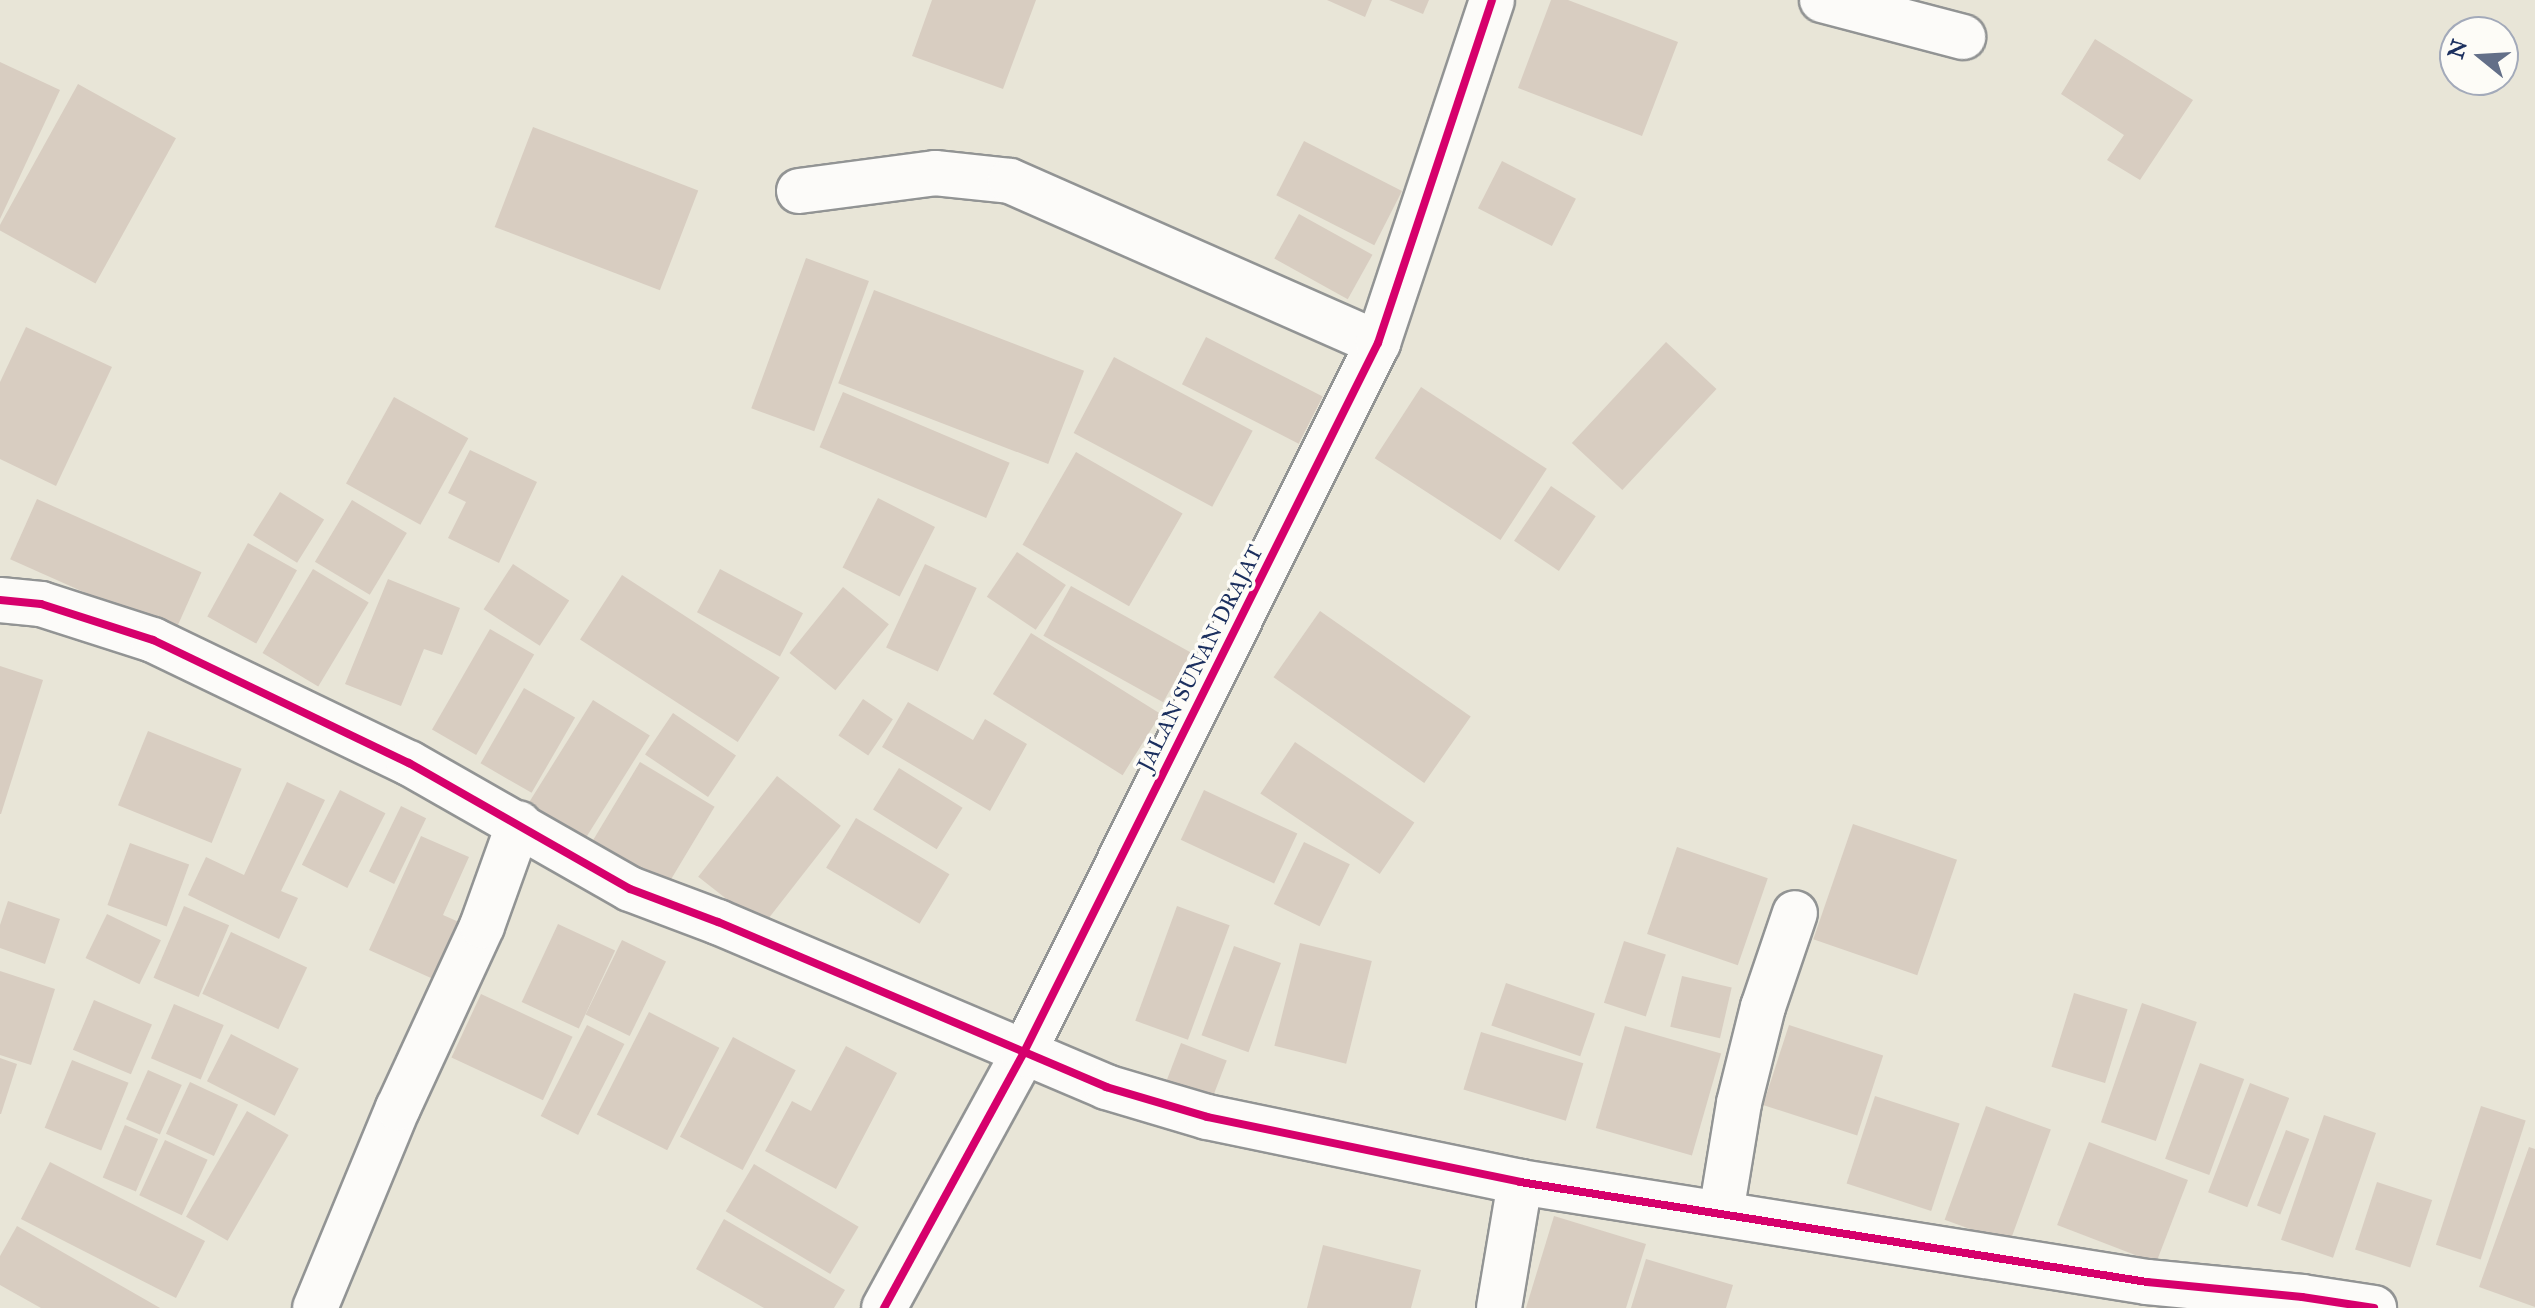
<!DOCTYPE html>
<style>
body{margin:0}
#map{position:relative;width:2535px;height:1308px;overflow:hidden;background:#e8e5d7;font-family:"IM FELL Great Primer",serif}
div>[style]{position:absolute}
.building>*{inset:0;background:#d8cdc1;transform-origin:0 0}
.roads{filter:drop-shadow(2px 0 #929494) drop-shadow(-2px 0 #929494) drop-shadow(0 2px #929494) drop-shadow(0 -2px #929494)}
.minor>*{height:44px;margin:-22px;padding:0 22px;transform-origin:22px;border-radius:22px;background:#fcfbf9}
.cycleway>*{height:8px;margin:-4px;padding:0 4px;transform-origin:4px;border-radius:4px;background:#d6006c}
span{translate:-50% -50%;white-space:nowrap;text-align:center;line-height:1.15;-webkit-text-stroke:7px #fdfcf7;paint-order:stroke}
.street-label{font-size:22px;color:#1b2f5e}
.north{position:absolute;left:2439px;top:16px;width:80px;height:80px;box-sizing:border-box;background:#fdfcf7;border:2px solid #a3aaba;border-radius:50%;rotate:288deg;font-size:22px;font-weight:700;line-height:32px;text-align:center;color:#1b2f5e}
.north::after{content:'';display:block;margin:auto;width:28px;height:36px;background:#636f88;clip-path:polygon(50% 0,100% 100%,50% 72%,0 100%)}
</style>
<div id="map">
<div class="building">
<div style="clip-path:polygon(932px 0,1036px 0,1003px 89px,912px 56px)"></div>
<div style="clip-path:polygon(1327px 0,1372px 0,1365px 17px)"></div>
<div style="clip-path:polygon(1389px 0,1429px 0,1423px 14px)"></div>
<div style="clip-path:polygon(1551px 0,1568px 0,1678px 42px,1642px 136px,1518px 88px)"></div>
<div style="clip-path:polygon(2095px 39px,2193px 100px,2140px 180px,2107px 160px,2124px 135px,2061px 94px)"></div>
<div style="clip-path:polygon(0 62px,60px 90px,0 219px)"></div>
<div style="left:78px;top:84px;width:112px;height:166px;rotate:29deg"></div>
<div style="left:533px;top:127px;width:177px;height:107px;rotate:21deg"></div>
<div style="left:1304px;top:141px;width:110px;height:61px;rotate:27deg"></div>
<div style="left:1502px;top:161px;width:83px;height:53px;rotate:27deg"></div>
<div style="left:1299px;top:214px;width:84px;height:51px;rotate:29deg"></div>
<div style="left:806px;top:258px;width:67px;height:160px;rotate:20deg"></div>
<div style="left:874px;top:290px;width:225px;height:100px;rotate:21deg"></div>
<div style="clip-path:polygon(26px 327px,112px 367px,56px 486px,0 459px,0 382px)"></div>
<div style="left:1206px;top:337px;width:131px;height:53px;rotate:27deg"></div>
<div style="left:1666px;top:342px;width:69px;height:138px;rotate:43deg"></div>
<div style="left:1114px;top:357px;width:157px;height:86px;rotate:28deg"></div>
<div style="left:1421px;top:387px;width:150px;height:85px;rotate:33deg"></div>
<div style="left:843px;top:392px;width:181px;height:60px;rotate:23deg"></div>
<div style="left:394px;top:397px;width:85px;height:99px;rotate:29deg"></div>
<div style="clip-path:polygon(470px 450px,537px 482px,499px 563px,448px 538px,466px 502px,448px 493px)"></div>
<div style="left:1076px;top:452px;width:123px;height:107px;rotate:30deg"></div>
<div style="left:1551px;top:486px;width:54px;height:66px;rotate:34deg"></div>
<div style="left:280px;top:492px;width:52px;height:51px;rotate:32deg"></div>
<div style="left:878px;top:498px;width:64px;height:78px;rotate:27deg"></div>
<div style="left:37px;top:499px;width:180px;height:66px;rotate:24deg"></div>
<div style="left:352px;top:500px;width:64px;height:72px;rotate:31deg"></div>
<div style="left:248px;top:543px;width:56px;height:84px;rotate:29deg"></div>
<div style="left:1017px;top:552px;width:59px;height:54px;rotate:34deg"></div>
<div style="left:513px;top:564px;width:67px;height:54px;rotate:33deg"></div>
<div style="left:925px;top:564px;width:57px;height:92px;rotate:25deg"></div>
<div style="left:313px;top:569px;width:65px;height:98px;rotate:31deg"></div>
<div style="left:720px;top:569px;width:94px;height:49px;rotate:28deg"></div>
<div style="left:622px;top:575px;width:188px;height:77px;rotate:33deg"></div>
<div style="clip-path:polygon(388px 579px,460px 608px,442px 655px,424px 649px,401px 706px,345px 684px)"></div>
<div style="left:1071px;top:586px;width:137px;height:57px;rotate:29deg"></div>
<div style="left:843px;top:587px;width:59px;height:85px;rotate:39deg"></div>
<div style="left:1320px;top:611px;width:184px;height:81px;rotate:35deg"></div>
<div style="left:490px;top:629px;width:51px;height:116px;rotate:30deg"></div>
<div style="left:1031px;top:633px;width:153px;height:72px;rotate:32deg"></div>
<div style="clip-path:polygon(0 666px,43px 680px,1px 814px,0 814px)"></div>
<div style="left:524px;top:688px;width:59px;height:87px;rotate:30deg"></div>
<div style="left:863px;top:699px;width:36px;height:44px;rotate:34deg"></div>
<div style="left:593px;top:700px;width:67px;height:125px;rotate:32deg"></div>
<div style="clip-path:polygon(908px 702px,973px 740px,985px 719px,1027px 744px,990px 811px,882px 747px)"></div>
<div style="left:673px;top:713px;width:76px;height:50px;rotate:34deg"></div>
<div style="left:148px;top:731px;width:101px;height:80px;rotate:22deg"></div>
<div style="left:1295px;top:742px;width:144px;height:62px;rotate:34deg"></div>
<div style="left:640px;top:762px;width:87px;height:104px;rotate:31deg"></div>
<div style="left:899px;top:768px;width:75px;height:49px;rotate:32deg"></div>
<div style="left:777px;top:776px;width:81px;height:128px;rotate:38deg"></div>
<div style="clip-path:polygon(287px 782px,325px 800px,281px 891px,298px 898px,279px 939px,188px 895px,206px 857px,244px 875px)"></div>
<div style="left:340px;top:790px;width:51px;height:84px;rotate:27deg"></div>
<div style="left:1204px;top:790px;width:103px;height:55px;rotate:25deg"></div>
<div style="left:401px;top:806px;width:28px;height:73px;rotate:26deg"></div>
<div style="left:856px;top:818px;width:109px;height:58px;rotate:31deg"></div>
<div style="left:1853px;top:824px;width:110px;height:122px;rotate:19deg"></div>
<div style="clip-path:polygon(421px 836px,469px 857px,443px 915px,468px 926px,442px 983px,369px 950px)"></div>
<div style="left:1304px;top:842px;width:51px;height:69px;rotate:26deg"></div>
<div style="left:130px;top:843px;width:63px;height:66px;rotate:20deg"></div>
<div style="left:1677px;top:847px;width:96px;height:92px;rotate:19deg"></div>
<div style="clip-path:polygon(8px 901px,60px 919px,45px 964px,0 948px,0 925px)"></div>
<div style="left:184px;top:906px;width:49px;height:78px;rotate:23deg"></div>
<div style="left:1177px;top:906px;width:56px;height:122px;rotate:20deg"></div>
<div style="left:107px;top:914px;width:60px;height:49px;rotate:26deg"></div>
<div style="left:558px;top:924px;width:63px;height:86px;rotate:25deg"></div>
<div style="left:231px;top:932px;width:84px;height:68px;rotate:25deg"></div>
<div style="left:622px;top:940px;width:49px;height:83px;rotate:26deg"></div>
<div style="left:1624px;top:941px;width:44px;height:65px;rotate:18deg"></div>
<div style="left:1300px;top:943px;width:74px;height:106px;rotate:14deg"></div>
<div style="left:1234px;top:946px;width:50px;height:95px;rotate:20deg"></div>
<div style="clip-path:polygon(0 971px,55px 989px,31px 1065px,0 1055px)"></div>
<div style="left:1682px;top:976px;width:51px;height:52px;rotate:13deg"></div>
<div style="left:1506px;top:983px;width:94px;height:45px;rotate:19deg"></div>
<div style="left:2074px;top:993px;width:56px;height:77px;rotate:17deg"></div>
<div style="left:481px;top:994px;width:101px;height:70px;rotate:25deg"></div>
<div style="left:94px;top:1000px;width:63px;height:54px;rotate:23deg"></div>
<div style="left:2142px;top:1003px;width:58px;height:126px;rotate:19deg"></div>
<div style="left:174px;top:1004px;width:54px;height:59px;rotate:23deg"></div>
<div style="left:649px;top:1012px;width:79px;height:115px;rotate:27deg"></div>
<div style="left:587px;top:1025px;width:42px;height:102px;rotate:27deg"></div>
<div style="left:1789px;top:1025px;width:99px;height:84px;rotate:18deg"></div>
<div style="left:1625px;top:1026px;width:100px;height:106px;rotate:16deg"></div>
<div style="left:1481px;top:1032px;width:107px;height:60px;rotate:17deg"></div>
<div style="left:231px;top:1034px;width:76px;height:53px;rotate:27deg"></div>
<div style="left:733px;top:1037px;width:71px;height:113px;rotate:28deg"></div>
<div style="left:1181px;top:1043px;width:49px;height:47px;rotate:21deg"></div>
<div style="clip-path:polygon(846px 1046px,897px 1073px,836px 1189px,765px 1151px,792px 1101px,811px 1111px)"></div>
<div style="clip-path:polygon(0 1058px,17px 1064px,1px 1114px,0 1114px)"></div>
<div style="left:72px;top:1060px;width:61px;height:73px;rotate:22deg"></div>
<div style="left:2200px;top:1063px;width:47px;height:102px;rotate:20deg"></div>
<div style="left:148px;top:1070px;width:37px;height:54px;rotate:24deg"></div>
<div style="left:190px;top:1082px;width:53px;height:57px;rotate:25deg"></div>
<div style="left:2250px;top:1083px;width:42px;height:117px;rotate:21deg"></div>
<div style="left:1875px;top:1096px;width:89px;height:92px;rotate:18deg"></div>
<div style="left:1986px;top:1106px;width:69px;height:121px;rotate:20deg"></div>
<div style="left:2481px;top:1106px;width:47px;height:146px;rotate:18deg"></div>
<div style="left:247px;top:1111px;width:48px;height:122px;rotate:30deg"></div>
<div style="left:2324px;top:1115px;width:55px;height:132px;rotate:19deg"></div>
<div style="left:125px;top:1125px;width:36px;height:57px;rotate:23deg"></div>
<div style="left:2286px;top:1130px;width:25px;height:81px;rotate:21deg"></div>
<div style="left:165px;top:1140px;width:47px;height:61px;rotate:25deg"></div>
<div style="left:2089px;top:1142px;width:106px;height:89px;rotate:21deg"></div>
<div style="clip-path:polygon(2529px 1147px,2535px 1149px,2535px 1307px,2479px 1287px)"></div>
<div style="left:50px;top:1162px;width:174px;height:64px;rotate:27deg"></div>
<div style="left:754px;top:1164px;width:122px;height:55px;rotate:31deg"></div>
<div style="left:2377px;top:1182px;width:58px;height:71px;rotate:18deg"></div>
<div style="clip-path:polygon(1554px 1216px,1646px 1244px,1626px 1308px,1526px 1308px)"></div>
<div style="clip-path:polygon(724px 1219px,845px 1290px,834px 1308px,764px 1308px,696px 1269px)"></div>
<div style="clip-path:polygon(17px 1226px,160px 1308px,41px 1308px,0 1285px,0 1256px)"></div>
<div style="clip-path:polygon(1323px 1245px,1421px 1270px,1411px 1308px,1307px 1308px)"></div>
<div style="clip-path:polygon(1646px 1259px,1733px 1285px,1726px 1308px,1631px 1308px)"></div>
</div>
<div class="roads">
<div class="minor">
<div style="left:1822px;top:0;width:146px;rotate:14.7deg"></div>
<div style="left:799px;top:191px;width:137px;rotate:-7.5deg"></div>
<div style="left:935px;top:173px;width:75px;rotate:6.1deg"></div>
<div style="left:1010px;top:181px;width:402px;rotate:23.8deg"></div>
<div style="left:0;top:600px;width:41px;rotate:5.6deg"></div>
<div style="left:41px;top:604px;width:118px;rotate:17.8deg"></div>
<div style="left:153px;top:640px;width:284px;rotate:25.7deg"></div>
<div style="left:409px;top:763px;width:254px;rotate:29.7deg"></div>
<div style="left:630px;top:889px;width:94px;rotate:20.6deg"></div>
<div style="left:718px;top:922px;width:422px;rotate:23deg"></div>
<div style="left:1106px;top:1087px;width:105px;rotate:16.5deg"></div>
<div style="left:1207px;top:1117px;width:320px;rotate:11.7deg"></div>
<div style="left:1520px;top:1182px;width:635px;rotate:9.06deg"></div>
<div style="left:2147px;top:1282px;width:156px;rotate:5.5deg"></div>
<div style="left:2302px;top:1297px;width:73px;rotate:8.7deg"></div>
<div style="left:1721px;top:1213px;width:111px;rotate:-80.7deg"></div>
<div style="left:1739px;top:1103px;width:99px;rotate:-76deg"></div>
<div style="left:1763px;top:1007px;width:99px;rotate:-71.2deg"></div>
<div style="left:315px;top:1308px;width:217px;rotate:-67.5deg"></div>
<div style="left:398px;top:1108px;width:200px;rotate:-65.2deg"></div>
<div style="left:482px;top:926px;width:109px;rotate:-70.2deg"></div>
<div style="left:884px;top:1308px;width:290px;rotate:-61.3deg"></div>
<div style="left:1023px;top:1054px;width:795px;rotate:-63.47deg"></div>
<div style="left:1378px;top:343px;width:361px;rotate:-71.6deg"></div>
<div style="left:1499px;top:1308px;width:128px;rotate:-80.5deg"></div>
</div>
</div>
<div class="cycleway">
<div style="left:0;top:600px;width:41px;rotate:5.6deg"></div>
<div style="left:41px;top:604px;width:118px;rotate:17.8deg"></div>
<div style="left:153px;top:640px;width:284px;rotate:25.7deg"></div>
<div style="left:409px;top:763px;width:254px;rotate:29.7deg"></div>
<div style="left:630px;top:889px;width:94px;rotate:20.6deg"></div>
<div style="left:718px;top:922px;width:422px;rotate:23deg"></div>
<div style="left:1106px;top:1087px;width:105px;rotate:16.5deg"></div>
<div style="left:1207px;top:1117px;width:320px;rotate:11.7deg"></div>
<div style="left:1520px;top:1182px;width:635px;rotate:9.06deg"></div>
<div style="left:2147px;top:1282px;width:156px;rotate:5.5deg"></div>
<div style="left:2302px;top:1297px;width:73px;rotate:8.7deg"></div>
<div style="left:884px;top:1308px;width:290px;rotate:-61.3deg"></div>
<div style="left:1023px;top:1054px;width:795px;rotate:-63.47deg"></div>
<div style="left:1378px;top:343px;width:361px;rotate:-71.6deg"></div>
</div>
<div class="street-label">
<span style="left:1200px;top:658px;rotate:-63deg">JALAN SUNAN DRAJAT</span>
</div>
<div class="north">N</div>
</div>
